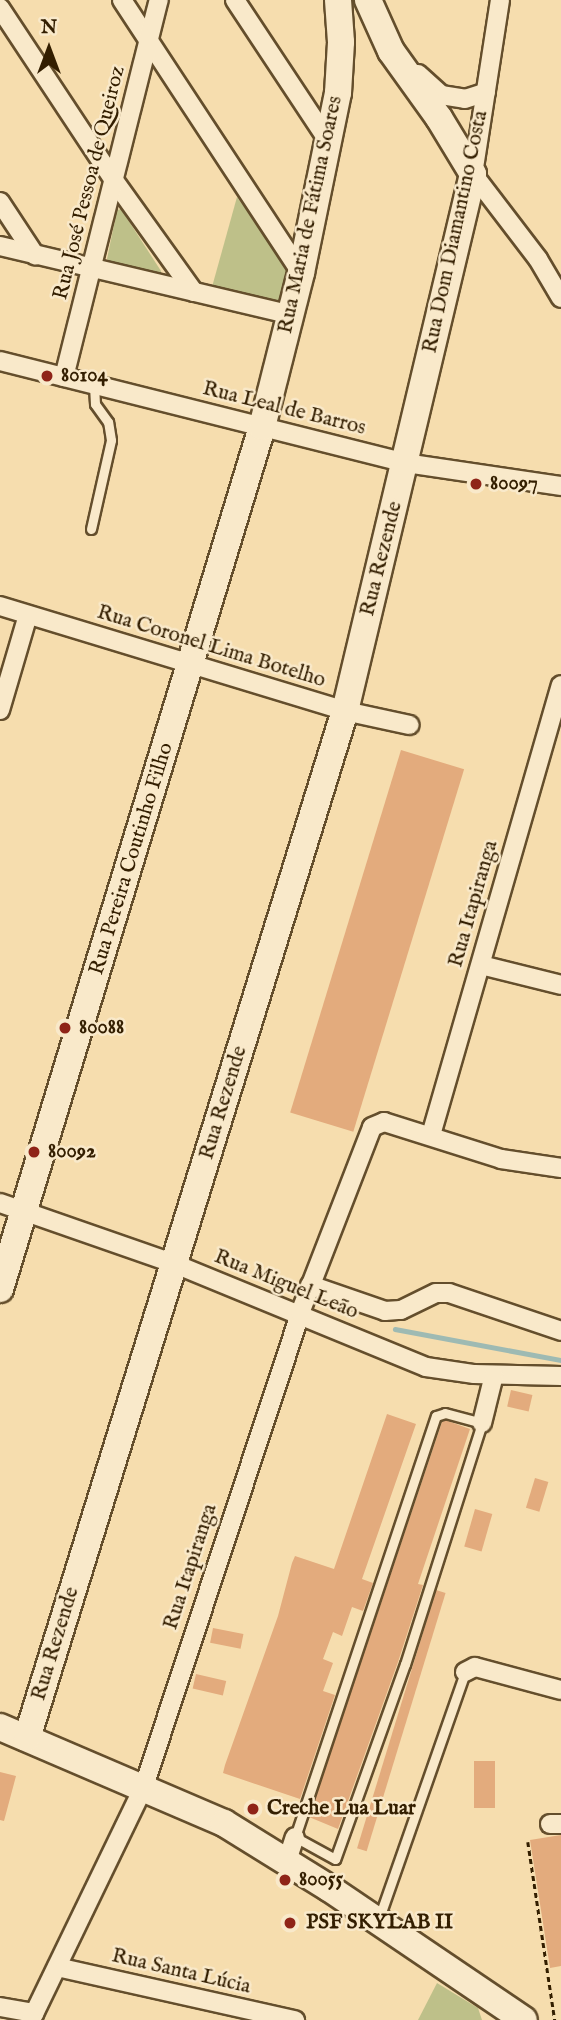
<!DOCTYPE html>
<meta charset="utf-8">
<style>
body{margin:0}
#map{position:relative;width:561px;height:2020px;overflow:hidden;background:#f6ddae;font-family:"IM FELL English",serif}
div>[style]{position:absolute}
.green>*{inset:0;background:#bec089}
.stream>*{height:4.5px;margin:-2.25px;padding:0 2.25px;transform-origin:2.25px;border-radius:2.25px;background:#9ebab3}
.building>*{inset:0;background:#e3ab7d;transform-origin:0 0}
.path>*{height:2.5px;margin-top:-1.25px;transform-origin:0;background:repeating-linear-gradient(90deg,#331e00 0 5px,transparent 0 8.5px)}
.roads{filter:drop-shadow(2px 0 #644e2c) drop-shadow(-2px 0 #644e2c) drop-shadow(0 2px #644e2c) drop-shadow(0 -2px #644e2c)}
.lane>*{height:9px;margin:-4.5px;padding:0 4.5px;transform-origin:4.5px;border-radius:4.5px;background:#f9e9ca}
.street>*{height:18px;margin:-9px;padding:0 9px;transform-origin:9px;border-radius:9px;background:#f9e9ca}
.secondary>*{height:26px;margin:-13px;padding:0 13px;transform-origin:13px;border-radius:13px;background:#f9e9ca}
.dots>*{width:19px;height:19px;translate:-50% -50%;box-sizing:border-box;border:4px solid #f9e9ca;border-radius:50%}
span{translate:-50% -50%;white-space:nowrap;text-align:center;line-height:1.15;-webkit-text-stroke:5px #f9e9ca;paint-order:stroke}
.street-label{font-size:21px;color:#331e00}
.poi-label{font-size:21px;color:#331e00;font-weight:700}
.left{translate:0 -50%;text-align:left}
.north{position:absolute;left:14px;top:14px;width:70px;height:70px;-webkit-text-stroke:5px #f9e9ca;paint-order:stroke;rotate:0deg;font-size:19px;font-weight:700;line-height:28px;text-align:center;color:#331e00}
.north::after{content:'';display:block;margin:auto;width:24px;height:32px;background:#331e00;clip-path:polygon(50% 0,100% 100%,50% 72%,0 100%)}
</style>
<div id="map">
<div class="green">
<div style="clip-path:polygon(237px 197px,291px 271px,283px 304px,212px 287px)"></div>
<div style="clip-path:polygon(121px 209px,161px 271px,161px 273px,157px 275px,110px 263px,107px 259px,117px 210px)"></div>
<div style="clip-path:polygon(437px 1983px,478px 2008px,482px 2020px,418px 2020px)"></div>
</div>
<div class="stream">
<div style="left:395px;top:1329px;width:169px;rotate:10.6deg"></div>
</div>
<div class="building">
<div style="left:401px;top:750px;width:66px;height:379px;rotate:17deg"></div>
<div style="left:511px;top:1390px;width:22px;height:17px;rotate:13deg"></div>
<div style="clip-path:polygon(387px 1414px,416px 1424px,362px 1579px,373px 1583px,363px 1611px,352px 1607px,342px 1636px,333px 1632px,323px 1659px,333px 1663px,323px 1691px,335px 1695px,300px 1799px,223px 1773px,225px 1765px,278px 1616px,292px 1563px,295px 1556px,334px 1569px)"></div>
<div style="clip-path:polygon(445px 1420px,470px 1429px,418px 1584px,423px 1585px,398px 1662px,338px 1829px,309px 1817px,442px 1422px)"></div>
<div style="left:535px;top:1478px;width:14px;height:31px;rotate:17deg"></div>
<div style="left:475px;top:1509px;width:18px;height:39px;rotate:16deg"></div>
<div style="left:436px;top:1590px;width:10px;height:270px;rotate:17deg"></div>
<div style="left:213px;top:1628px;width:31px;height:15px;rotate:11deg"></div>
<div style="left:196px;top:1674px;width:31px;height:15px;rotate:13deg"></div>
<div style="left:474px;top:1761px;width:21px;height:47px"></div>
<div style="clip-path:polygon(0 1772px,16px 1776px,4px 1821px,0 1820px)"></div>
<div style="clip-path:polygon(561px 1835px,561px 1966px,550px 1968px,530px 1840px)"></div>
</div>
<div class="path">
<div style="left:528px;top:1842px;width:180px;rotate:81.4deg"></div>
</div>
<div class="roads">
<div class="lane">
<div style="left:91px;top:529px;width:91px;rotate:-77.3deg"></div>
<div style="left:111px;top:440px;width:18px;rotate:-99deg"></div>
<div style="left:108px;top:422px;width:22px;rotate:-126deg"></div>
<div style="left:95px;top:404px;width:19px;rotate:-93deg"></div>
<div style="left:445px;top:1413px;width:38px;rotate:15deg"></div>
<div style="left:482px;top:1423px;width:253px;rotate:107.7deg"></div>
<div style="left:405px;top:1664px;width:207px;rotate:109.7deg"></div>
<div style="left:335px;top:1859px;width:46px;rotate:-151.2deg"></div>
<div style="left:295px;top:1837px;width:444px;rotate:-71.5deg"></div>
<div style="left:436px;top:1416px;width:9px;rotate:-18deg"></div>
<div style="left:379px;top:1918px;width:261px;rotate:-70.7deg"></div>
</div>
<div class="street">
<div style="left:122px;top:0;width:326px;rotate:56.7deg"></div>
<div style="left:235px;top:0;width:170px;rotate:56.5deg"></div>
<div style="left:500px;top:0;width:176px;rotate:98.8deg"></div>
<div style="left:473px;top:174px;width:107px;rotate:52.6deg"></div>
<div style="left:538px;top:259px;width:45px;rotate:59.5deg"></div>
<div style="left:0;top:8px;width:205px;rotate:56.5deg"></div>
<div style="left:113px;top:179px;width:139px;rotate:54.4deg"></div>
<div style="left:418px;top:74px;width:31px;rotate:42deg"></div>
<div style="left:441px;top:95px;width:24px;rotate:9deg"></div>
<div style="left:465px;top:99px;width:22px;rotate:-18deg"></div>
<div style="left:0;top:202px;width:64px;rotate:56.6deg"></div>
<div style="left:0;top:246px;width:299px;rotate:13.3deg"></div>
<div style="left:0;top:361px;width:418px;rotate:14.1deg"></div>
<div style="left:405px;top:463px;width:158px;rotate:8.4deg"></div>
<div style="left:64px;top:377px;width:389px;rotate:-75.9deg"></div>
<div style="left:0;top:606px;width:361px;rotate:16.9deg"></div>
<div style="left:345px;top:711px;width:66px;rotate:12.2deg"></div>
<div style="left:0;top:710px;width:99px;rotate:-73.6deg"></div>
<div style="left:481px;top:965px;width:82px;rotate:14deg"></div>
<div style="left:431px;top:1135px;width:468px;rotate:-73.9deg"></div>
<div style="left:0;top:1203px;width:185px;rotate:19.2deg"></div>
<div style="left:175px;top:1264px;width:271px;rotate:22.3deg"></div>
<div style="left:426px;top:1367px;width:49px;rotate:8.3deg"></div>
<div style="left:474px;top:1374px;width:87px;rotate:1.3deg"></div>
<div style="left:310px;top:1285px;width:79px;rotate:19.1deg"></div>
<div style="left:385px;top:1311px;width:16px;rotate:-4deg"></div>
<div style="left:401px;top:1310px;width:39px;rotate:-26deg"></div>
<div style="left:436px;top:1293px;width:13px"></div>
<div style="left:449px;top:1293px;width:118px;rotate:18.7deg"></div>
<div style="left:482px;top:1423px;width:49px;rotate:-76deg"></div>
<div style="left:465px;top:1672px;width:11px;rotate:-27deg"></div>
<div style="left:475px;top:1667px;width:89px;rotate:15deg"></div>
<div style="left:550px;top:1824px;width:11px"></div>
<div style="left:287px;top:1861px;width:25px;rotate:-72deg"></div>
<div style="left:57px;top:1967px;width:244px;rotate:12.6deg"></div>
<div style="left:0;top:2007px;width:35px;rotate:10deg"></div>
<div style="left:31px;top:2020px;width:260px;rotate:-64.2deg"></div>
<div style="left:144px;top:1786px;width:498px;rotate:-71.7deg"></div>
<div style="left:300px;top:1313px;width:199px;rotate:-68.8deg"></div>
<div style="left:372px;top:1127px;width:13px;rotate:-23deg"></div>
<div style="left:384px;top:1122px;width:123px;rotate:17.5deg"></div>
<div style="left:501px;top:1159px;width:61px;rotate:8.5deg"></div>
</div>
<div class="secondary">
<div style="left:0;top:1289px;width:901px;rotate:-73.09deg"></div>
<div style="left:262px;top:427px;width:159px;rotate:-75.8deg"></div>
<div style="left:301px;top:273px;width:184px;rotate:-78.4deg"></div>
<div style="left:338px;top:93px;width:51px;rotate:-86.6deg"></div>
<div style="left:341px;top:42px;width:42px;rotate:-94.1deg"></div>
<div style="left:0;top:1727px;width:244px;rotate:23.2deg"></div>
<div style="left:224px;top:1823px;width:123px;rotate:31.8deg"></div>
<div style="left:329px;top:1888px;width:235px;rotate:34.1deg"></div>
<div style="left:27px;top:1738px;width:1075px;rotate:-72.8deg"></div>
<div style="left:345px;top:711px;width:552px;rotate:-76.59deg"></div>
<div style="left:473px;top:174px;width:66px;rotate:-121.3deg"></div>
<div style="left:439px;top:118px;width:82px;rotate:-125.6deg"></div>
<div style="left:391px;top:51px;width:56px;rotate:-114.3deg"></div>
</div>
</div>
<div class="dots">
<div style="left:47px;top:376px;background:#8f2418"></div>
<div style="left:476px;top:484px;background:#8f2418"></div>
<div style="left:65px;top:1028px;background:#8f2418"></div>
<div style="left:34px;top:1152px;background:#8f2418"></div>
<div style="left:253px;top:1809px;background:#8f2418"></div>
<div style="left:285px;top:1880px;background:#8f2418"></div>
<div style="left:290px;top:1923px;background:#8f2418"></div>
</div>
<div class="street-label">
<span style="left:90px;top:183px;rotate:-76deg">Rua José Pessoa de Queiroz</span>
<span style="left:311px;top:215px;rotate:-78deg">Rua Maria de Fátima Soares</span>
<span style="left:456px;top:232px;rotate:-78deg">Rua Dom Diamantino Costa</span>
<span style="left:284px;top:409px;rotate:14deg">Rua Leal de Barros</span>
<span style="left:382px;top:559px;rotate:-76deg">Rua Rezende</span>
<span style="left:211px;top:647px;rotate:17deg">Rua Coronel Lima Botelho</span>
<span style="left:132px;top:859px;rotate:-73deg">Rua Pereira Coutinho Filho</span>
<span style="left:474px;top:904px;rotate:-74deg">Rua Itapiranga</span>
<span style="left:224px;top:1103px;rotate:-73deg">Rua Rezende</span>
<span style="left:286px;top:1285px;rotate:22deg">Rua Miguel Leão</span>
<span style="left:191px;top:1567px;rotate:-72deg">Rua Itapiranga</span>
<span style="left:56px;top:1644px;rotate:-73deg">Rua Rezende</span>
<span style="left:181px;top:1972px;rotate:13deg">Rua Santa Lúcia</span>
</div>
<div class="poi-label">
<span class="left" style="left:61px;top:376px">80104</span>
<span class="left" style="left:490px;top:484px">80097</span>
<span class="left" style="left:79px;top:1028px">80088</span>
<span class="left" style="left:48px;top:1152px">80092</span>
<span class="left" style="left:267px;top:1809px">Creche Lua Luar</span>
<span class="left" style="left:299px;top:1880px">80055</span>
<span class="left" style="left:306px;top:1923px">PSF SKYLAB II</span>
</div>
<div class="north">N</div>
</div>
